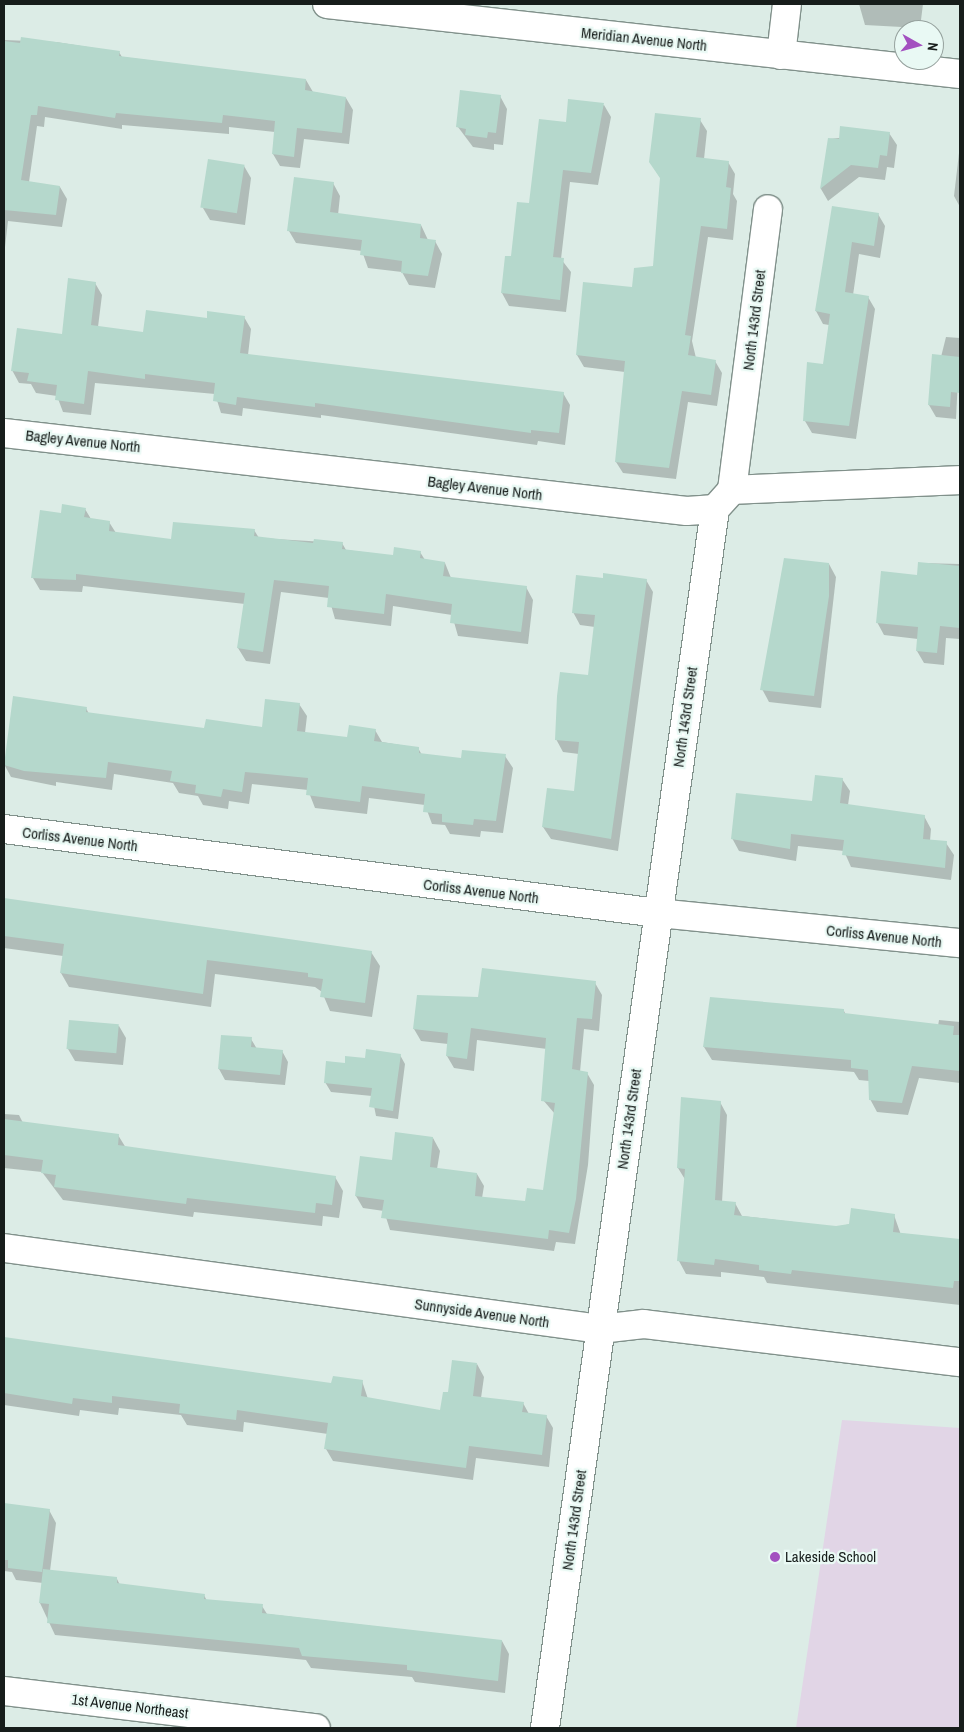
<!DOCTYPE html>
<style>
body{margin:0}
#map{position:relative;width:964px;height:1732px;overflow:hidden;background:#dcece6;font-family:"Archivo Narrow",sans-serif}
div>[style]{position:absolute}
.green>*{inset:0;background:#e1d5e6}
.shadow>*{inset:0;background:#0003}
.building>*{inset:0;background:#b5d8cc;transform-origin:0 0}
.roads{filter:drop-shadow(1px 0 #81918b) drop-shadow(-1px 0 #81918b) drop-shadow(0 1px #81918b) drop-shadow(0 -1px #81918b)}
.street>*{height:28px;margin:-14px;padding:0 14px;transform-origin:14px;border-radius:14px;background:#fff}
.secondary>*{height:28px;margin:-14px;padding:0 14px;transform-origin:14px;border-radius:14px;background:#fff}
.dots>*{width:14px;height:14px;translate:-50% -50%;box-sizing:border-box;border:2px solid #e9f9f4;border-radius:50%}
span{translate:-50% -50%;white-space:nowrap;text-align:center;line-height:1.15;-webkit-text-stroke:4.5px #e9f9f4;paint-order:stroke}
.street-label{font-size:15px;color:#171d1b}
.poi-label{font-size:15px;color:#171d1b}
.left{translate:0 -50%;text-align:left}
.frame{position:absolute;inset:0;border:5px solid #171d1b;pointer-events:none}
.north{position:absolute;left:894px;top:20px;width:50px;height:50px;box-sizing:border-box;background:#e9f9f4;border:1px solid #95a19d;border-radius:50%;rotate:97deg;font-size:14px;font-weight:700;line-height:20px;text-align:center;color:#171d1b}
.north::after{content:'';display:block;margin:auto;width:18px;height:22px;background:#a351c0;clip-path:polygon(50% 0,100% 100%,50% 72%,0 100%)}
</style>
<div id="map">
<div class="green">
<div style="clip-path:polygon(842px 1420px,960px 1428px,960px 1728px,796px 1728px)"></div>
</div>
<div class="shadow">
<div style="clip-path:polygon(859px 4px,923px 4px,920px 28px,865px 25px)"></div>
<div style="clip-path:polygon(4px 40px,56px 42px,119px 52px,122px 57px,306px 80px,313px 92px,346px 98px,353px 110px,349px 144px,304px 139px,300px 168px,280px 166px,273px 154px,275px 132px,229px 127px,229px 134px,122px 125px,122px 129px,45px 117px,44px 127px,37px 126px,29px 182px,60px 187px,67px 199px,62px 227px,8px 221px,4px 256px)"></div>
<div style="clip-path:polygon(500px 96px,507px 109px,503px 145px,494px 144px,494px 150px,473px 147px,458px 127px)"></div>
<div style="clip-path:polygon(604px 105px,611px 117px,598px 185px,570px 182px,561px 259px,571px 272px,566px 312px,509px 306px,502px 293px,512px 258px,567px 124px)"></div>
<div style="clip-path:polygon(700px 120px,707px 131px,704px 159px,728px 162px,735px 174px,733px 194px,737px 201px,733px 240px,708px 237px,692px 341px,696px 358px,715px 361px,722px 373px,717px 406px,688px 402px,676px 479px,623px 473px,616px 462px,625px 372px,584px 367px,577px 355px,654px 267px,661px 179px,650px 162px)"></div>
<div style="clip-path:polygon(889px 133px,897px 145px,894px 168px,887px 167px,885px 180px,859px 177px,828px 201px,821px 189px,829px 139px)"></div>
<div style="clip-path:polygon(959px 153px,960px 153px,960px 207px,954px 196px)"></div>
<div style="clip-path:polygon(244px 166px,251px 178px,245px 225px,210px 220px,203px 208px)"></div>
<div style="clip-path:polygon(333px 183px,340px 196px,338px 215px,421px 225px,428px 240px,435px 241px,442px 254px,435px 288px,409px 285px,402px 272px,368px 268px,362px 251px,296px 243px,289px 231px)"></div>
<div style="clip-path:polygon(833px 207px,878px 214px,885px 226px,880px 258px,859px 254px,853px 295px,868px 297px,875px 309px,856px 439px,812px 433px,805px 421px,824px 365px,829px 325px,823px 324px,816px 311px)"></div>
<div style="clip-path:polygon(95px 283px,102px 295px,98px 327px,144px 333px,244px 317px,251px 329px,248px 355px,563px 393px,570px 405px,565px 445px,538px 441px,537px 445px,321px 415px,321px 418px,243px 408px,242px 416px,221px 413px,215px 394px,95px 383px,91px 415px,63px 412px,57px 396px,36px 393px,31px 384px,19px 383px,12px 370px,64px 335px)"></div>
<div style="clip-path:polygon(946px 337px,960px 338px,956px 419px,936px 417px,929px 405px)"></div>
<div style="clip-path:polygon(85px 509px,91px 519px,109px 522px,116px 533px,172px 541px,254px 530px,259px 538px,342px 543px,346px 550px,394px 556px,420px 552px,425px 560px,445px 563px,451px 578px,526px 587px,533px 600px,528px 644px,458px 636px,452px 615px,393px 606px,391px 626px,335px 619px,329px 598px,281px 592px,270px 664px,246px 661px,238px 648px,245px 604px,83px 586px,82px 592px,40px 590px,33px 578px,62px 514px)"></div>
<div style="clip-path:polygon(920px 563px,960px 564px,960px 639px,946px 638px,944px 665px,924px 663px,917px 651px,918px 639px,884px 635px,877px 622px,918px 576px)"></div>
<div style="clip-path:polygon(829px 564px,836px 577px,821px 708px,769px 702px,762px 689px)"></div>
<div style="clip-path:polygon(577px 577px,646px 580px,653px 592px,618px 851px,551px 839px,543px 827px,575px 792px,579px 754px,563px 752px,556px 739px,589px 676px,595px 627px,580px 625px,573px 612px)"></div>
<div style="clip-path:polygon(299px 704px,307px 716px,305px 733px,348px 738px,375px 730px,382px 742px,418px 748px,422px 755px,462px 760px,505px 756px,513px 768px,503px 833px,481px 831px,480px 837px,450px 834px,445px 825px,432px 824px,425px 805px,369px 798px,367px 814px,315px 808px,308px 790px,252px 784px,249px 804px,229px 801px,228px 809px,203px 805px,198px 796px,179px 793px,173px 783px,114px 774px,112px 790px,56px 782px,56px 786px,11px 777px,4px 764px,86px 708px,89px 714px,205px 730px,263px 729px)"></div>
<div style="clip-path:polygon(842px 779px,850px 791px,848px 805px,924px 816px,931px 829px,930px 841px,946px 843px,954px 855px,951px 880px,851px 867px,844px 851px,798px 846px,796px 861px,739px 851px,732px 838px,813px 803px)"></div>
<div style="clip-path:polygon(4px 899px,371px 952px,380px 966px,372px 1017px,330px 1011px,322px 992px,315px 987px,215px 974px,211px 1007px,69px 987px,61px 973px,63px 956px,4px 948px)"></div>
<div style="clip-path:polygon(595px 983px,602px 995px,599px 1031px,584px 1029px,580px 1072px,587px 1073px,594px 1085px,588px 1165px,575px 1244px,556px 1242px,554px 1251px,390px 1230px,384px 1211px,363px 1208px,356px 1196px,393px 1162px,433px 1138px,440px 1151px,437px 1169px,477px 1174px,484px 1186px,482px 1198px,526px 1203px,544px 1192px,555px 1114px,543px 1100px,547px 1049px,477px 1040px,474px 1071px,454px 1068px,447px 1056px,448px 1044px,421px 1041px,414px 1029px,479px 998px)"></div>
<div style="clip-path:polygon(711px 999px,844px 1011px,846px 1015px,938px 1026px,939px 1020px,960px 1022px,960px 1083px,919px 1078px,908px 1115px,877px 1112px,870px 1099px,869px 1081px,859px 1080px,854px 1072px,712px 1060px,704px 1047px)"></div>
<div style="clip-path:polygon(119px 1026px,126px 1038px,123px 1065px,75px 1061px,68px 1049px)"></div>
<div style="clip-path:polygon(251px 1039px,257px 1049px,282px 1051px,288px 1062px,285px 1085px,225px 1080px,219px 1069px)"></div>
<div style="clip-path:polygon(400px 1055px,405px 1064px,398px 1119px,376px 1116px,372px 1096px,331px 1092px,325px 1082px,346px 1065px)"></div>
<div style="clip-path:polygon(720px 1102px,727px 1115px,722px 1202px,735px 1203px,742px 1216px,836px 1227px,894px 1215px,901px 1235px,960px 1242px,960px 1305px,767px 1283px,764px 1277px,721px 1272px,721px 1277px,686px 1274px,679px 1261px,686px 1181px,678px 1168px)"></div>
<div style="clip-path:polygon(4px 1114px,19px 1115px,23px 1123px,118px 1135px,126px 1148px,335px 1177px,343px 1191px,339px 1218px,323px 1216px,322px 1226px,194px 1212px,193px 1217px,63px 1200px,42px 1172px,4px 1168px)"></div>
<div style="clip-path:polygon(4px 1338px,332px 1384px,362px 1381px,368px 1399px,442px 1412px,450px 1394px,477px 1364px,484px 1377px,481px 1398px,523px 1403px,529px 1414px,546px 1416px,553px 1428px,549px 1467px,476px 1458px,473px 1480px,333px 1461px,326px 1449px,328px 1434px,244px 1422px,243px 1432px,187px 1425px,181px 1415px,119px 1408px,118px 1415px,80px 1410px,79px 1416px,4px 1405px)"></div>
<div style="clip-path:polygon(4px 1505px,49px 1510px,56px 1523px,50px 1571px,117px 1579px,120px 1585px,204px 1595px,207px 1601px,262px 1606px,267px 1614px,502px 1641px,509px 1654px,505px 1693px,415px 1682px,412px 1677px,311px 1668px,306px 1660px,55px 1635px,40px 1603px,43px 1583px,16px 1580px,12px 1572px,4px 1571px)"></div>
</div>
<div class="building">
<div style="clip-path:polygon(21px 37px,120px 51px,119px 56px,306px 79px,305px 90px,346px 97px,342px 133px,297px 128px,294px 157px,272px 154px,275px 121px,223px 115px,222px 123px,116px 113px,115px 118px,38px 106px,37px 115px,31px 115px,21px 180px,60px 186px,56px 215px,4px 210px,4px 41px,20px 43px)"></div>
<div style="clip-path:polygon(460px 90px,501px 95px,496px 133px,488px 132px,487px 138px,465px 135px,466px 129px,456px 127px)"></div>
<div style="clip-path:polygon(568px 99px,604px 103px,591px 173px,563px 170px,553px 257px,564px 258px,560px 300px,501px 293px,505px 256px,511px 256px,517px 202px,529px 203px,539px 119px,566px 122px)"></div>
<div style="clip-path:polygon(655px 113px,701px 118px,696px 157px,729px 161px,726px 187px,731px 188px,727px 229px,701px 226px,685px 335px,691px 336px,688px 355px,716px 360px,711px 395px,682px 391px,669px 468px,615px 462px,625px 361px,576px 355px,583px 282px,632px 287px,634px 268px,653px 266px,660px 178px,649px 162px)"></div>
<div style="clip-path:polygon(840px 126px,890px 132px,887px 156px,880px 155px,878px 168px,851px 165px,820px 189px,828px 138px,839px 139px)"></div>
<div style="left:208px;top:159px;width:37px;height:49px;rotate:9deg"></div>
<div style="clip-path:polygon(294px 177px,334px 182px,330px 212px,421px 224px,420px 238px,436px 240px,428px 276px,401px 273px,402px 261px,360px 255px,362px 240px,287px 231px)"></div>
<div style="clip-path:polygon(832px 206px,879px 213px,874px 246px,852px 242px,845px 292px,869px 296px,849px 426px,803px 421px,807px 362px,823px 364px,830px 314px,815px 311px)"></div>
<div style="clip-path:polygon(68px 278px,96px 282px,91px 325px,143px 332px,146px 310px,207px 318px,207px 311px,245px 316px,240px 353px,564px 392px,559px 433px,531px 430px,531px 433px,315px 403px,315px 407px,237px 397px,236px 405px,213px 401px,215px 383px,145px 374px,145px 379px,88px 371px,84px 404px,55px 400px,57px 385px,27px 381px,29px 373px,11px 371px,17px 328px,62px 334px)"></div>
<div style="clip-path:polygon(932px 354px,960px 357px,960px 393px,951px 392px,950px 407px,928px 405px)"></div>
<div style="clip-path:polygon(62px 504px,86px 508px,84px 517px,110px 521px,109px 531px,171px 539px,173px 522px,255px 529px,254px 536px,313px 543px,314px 539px,343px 542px,342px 549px,393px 555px,394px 547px,421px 551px,420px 558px,445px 562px,443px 576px,527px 586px,521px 632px,450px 623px,452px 604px,386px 594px,384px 614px,327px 607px,329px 586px,274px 580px,263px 652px,237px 648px,245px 593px,76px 574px,76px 580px,31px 578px,40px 510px,61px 513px)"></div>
<div style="clip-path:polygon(784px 558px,829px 563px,829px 596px,814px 696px,760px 690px)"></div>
<div style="clip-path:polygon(918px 562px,960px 566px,960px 628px,940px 626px,937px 653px,916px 651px,918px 627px,876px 623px,881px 571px,917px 575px)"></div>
<div style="clip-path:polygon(603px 573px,647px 579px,611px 839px,542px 827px,547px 788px,574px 791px,579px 742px,555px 740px,557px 696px,560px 672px,588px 675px,595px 615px,572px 613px,576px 575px,603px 578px)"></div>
<div style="clip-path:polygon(13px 696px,87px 707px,86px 712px,204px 728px,206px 719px,262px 727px,265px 699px,300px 703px,297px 731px,347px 737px,349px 725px,376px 729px,374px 741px,419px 747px,419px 753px,461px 758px,462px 750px,506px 754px,496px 821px,474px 819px,473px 825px,442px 822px,442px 814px,423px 812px,425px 794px,362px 786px,360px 802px,306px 795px,308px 778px,245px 772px,242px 792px,223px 789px,221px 797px,195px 793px,196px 785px,170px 781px,172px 771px,108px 762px,106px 778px,24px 771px,4px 765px)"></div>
<div style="clip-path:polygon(815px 775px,843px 778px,840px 803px,925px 815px,923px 839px,947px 841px,945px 868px,842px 855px,844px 840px,791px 834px,790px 849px,731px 839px,736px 793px,812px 801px)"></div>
<div style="clip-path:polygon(4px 898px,372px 951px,365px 1003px,320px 997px,323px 979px,308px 977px,308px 973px,207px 960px,203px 994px,60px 973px,64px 944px,4px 936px)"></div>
<div style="clip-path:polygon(482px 968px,596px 981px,592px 1019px,577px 1018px,572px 1069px,588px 1072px,576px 1199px,569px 1233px,549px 1230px,548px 1239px,381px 1218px,384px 1200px,355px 1196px,360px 1156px,392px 1160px,395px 1132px,433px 1137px,430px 1167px,477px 1173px,475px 1196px,525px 1201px,527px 1188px,543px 1190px,555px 1103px,541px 1101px,546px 1038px,471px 1028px,467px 1059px,446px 1056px,448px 1033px,413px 1029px,417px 995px,478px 997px)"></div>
<div style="clip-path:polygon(710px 997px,844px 1009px,844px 1013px,954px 1026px,953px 1035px,960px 1035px,960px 1071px,912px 1066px,902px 1103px,869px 1100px,868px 1070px,851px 1068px,851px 1060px,703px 1047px)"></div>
<div style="left:69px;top:1020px;width:50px;height:29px;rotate:5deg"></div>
<div style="clip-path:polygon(221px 1035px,252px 1037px,251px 1047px,283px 1050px,280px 1075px,218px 1069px)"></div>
<div style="clip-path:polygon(366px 1049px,401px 1054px,393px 1111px,369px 1107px,372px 1088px,324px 1083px,326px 1061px,345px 1063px,345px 1056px,365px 1058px)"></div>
<div style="clip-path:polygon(681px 1097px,721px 1101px,715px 1200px,736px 1202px,734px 1215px,836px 1226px,849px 1224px,851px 1208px,895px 1214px,893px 1232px,960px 1239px,960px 1281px,954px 1281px,953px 1288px,792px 1270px,791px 1274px,759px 1270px,759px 1265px,715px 1259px,714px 1265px,677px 1261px,685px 1169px,677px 1168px)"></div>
<div style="clip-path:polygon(4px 1119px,119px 1134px,118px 1145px,336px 1176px,332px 1205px,316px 1203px,315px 1213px,187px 1198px,186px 1204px,54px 1187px,56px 1175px,41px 1173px,43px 1160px,4px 1155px)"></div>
<div style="clip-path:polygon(4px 1337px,331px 1383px,333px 1376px,363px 1380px,361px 1396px,440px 1410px,443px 1392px,448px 1392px,452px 1360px,477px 1363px,473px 1396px,524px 1402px,522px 1412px,547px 1415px,542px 1455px,469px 1446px,466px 1468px,324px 1449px,328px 1423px,237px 1410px,236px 1420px,179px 1413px,180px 1404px,112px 1396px,112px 1403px,73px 1398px,72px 1404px,4px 1393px)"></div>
<div style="clip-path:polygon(4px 1503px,50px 1509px,42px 1572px,8px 1568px,8px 1560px,4px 1560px)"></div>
<div style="clip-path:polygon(43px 1569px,117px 1577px,117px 1583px,205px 1594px,204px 1599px,263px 1604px,262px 1613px,502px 1640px,498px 1681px,407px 1670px,407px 1665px,302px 1656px,299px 1648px,47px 1623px,49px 1604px,39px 1603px)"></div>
</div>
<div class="roads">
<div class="street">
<div style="left:781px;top:55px;width:51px;rotate:-83.3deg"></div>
<div style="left:4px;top:433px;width:687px;rotate:6.52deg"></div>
<div style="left:687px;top:511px;width:28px;rotate:-4deg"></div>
<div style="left:715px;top:509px;width:25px;rotate:-48deg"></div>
<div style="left:732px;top:490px;width:228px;rotate:-2.5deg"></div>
<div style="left:732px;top:490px;width:283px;rotate:-82.7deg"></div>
<div style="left:4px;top:829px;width:659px;rotate:7.32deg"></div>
<div style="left:658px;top:913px;width:303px;rotate:5.7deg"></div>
<div style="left:4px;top:1248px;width:601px;rotate:7.74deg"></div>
<div style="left:600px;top:1329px;width:44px;rotate:-6.5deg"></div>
<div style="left:644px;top:1324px;width:318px;rotate:6.9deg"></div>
<div style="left:545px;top:1728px;width:1231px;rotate:-82.06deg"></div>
</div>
<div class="secondary">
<div style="left:327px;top:4px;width:637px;rotate:6.31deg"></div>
<div style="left:4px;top:1691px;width:314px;rotate:6.8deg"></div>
</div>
</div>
<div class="dots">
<div style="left:775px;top:1557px;background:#a351c0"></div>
</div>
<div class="street-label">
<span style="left:644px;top:39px;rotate:6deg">Meridian Avenue North</span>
<span style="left:754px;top:320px;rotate:-83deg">North 143rd Street</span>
<span style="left:83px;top:441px;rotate:6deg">Bagley Avenue North</span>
<span style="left:485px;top:488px;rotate:7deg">Bagley Avenue North</span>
<span style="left:685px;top:717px;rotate:-82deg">North 143rd Street</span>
<span style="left:80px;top:839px;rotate:7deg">Corliss Avenue North</span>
<span style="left:481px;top:891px;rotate:7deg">Corliss Avenue North</span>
<span style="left:884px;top:936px;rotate:6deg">Corliss Avenue North</span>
<span style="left:629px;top:1119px;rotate:-82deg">North 143rd Street</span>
<span style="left:482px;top:1313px;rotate:8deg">Sunnyside Avenue North</span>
<span style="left:574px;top:1520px;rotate:-82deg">North 143rd Street</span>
<span style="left:130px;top:1706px;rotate:7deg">1st Avenue Northeast</span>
</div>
<div class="poi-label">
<span class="left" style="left:785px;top:1557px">Lakeside School</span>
</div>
<div class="frame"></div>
<div class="north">N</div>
</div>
